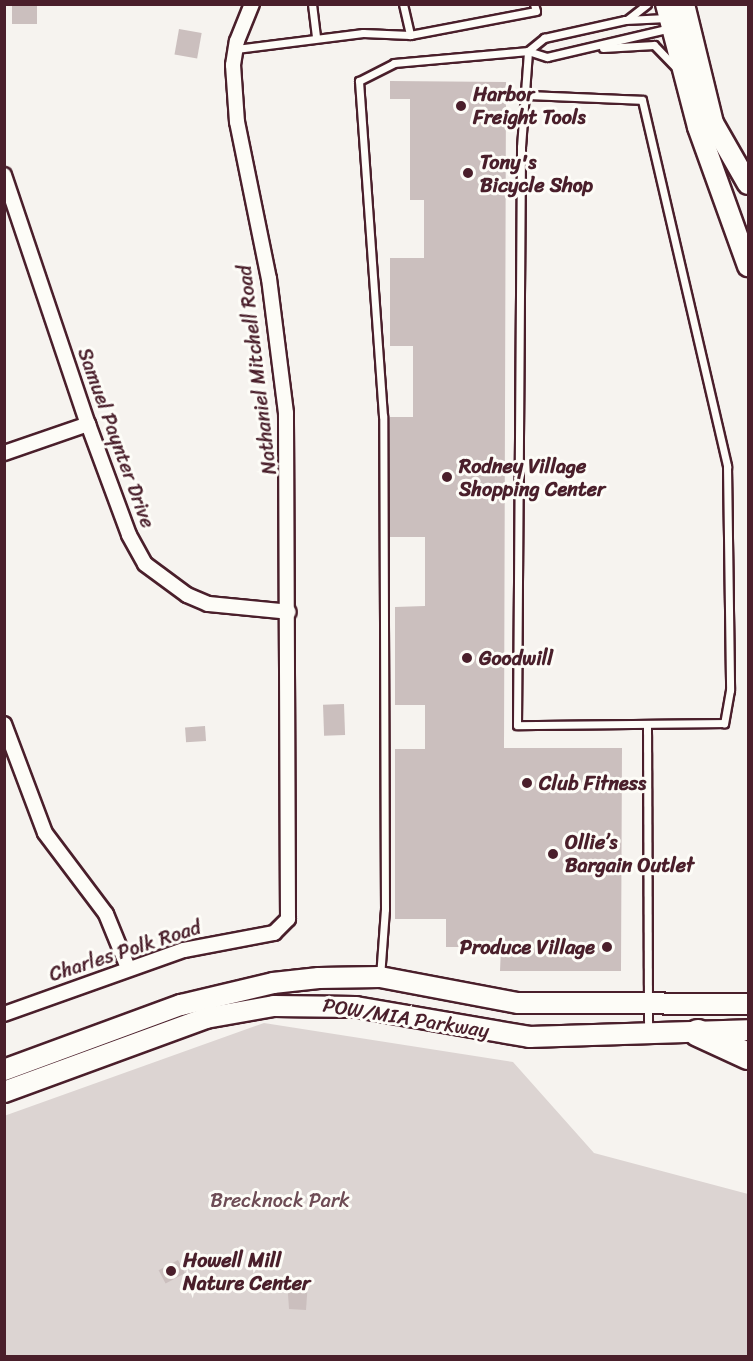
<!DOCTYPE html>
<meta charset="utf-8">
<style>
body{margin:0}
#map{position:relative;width:753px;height:1361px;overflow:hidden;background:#f6f3ef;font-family:Sriracha,sans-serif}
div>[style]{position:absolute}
.green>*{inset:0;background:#dcd4d2}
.building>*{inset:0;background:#cbbfbe;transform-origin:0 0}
.roads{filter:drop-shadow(2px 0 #4a1f2b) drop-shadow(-2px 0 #4a1f2b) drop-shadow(0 2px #4a1f2b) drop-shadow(0 -2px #4a1f2b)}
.lane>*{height:7px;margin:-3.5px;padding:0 3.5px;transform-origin:3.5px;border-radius:3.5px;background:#fdfcf7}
.street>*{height:14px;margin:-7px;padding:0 7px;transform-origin:7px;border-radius:7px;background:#fdfcf7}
.secondary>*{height:20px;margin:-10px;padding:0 10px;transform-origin:10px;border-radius:10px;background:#fdfcf7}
.highway>*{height:26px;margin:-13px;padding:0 13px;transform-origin:13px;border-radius:13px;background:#fdfcf7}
.dots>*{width:16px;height:16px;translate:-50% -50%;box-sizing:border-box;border:3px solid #fdfcf7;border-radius:50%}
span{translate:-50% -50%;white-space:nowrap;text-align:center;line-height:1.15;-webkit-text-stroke:6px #fdfcf7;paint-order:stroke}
.poi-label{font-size:20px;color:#4a1f2b;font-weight:700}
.left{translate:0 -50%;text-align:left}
.right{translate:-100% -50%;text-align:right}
.street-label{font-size:20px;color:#4a1f2b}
.park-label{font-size:20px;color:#6e4c55}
.frame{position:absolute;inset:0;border:6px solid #4a1f2b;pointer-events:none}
</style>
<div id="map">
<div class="green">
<div style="clip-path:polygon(264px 1023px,513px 1062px,594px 1153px,748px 1194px,747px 1356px,5px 1356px,4px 1116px)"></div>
</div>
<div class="building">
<div style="left:12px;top:4px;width:25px;height:20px"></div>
<div style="left:179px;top:29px;width:23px;height:26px;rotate:10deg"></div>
<div style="clip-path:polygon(390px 81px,506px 82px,504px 748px,622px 748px,621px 971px,500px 971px,501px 947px,446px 947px,446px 919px,395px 919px,395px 749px,425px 749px,425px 705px,395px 705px,395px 607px,425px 606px,425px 537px,390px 537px,390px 417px,413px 417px,413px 346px,390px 346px,390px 258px,424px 258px,424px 200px,410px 200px,410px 99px,390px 99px)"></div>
<div style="left:344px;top:704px;width:31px;height:21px;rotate:88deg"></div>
<div style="left:205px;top:726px;width:15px;height:20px;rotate:86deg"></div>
<div style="left:178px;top:1260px;width:15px;height:22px;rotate:62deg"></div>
<div style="clip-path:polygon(287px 1279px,308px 1281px,306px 1310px,289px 1309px)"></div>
</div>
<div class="roads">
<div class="lane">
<div style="left:312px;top:4px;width:33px;rotate:83deg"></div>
<div style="left:403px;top:4px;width:32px;rotate:77deg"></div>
<div style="left:628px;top:19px;width:24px;rotate:-38deg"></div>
<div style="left:603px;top:48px;width:51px;rotate:-3.4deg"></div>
<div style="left:654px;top:45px;width:29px;rotate:46deg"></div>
<div style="left:236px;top:49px;width:128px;rotate:-7.2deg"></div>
<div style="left:363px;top:33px;width:47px;rotate:2.4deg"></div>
<div style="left:410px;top:35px;width:128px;rotate:-10.8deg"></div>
<div style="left:536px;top:11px;width:7px;rotate:-106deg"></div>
<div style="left:525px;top:95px;width:117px;rotate:2.4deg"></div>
<div style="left:642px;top:100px;width:376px;rotate:76.9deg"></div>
<div style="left:727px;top:466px;width:224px;rotate:89.2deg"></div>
<div style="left:730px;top:690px;width:34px;rotate:100deg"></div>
<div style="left:724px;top:723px;width:207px;rotate:179.4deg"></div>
<div style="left:517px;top:725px;width:578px;rotate:-89.6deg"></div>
<div style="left:521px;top:147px;width:96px;rotate:-85.8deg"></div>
<div style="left:528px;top:51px;width:21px;rotate:-39deg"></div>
<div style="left:544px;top:38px;width:83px;rotate:-12.5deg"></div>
<div style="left:625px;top:20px;width:42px;rotate:-2.7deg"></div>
<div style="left:647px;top:724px;width:307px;rotate:89.8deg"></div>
<div style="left:380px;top:977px;width:68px;rotate:-85.8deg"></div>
<div style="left:385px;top:909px;width:493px;rotate:-90.2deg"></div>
<div style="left:383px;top:416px;width:336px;rotate:-94.1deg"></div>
<div style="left:359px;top:81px;width:39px;rotate:-27deg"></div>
<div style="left:394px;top:63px;width:135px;rotate:-5.1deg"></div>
<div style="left:528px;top:51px;width:20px;rotate:18deg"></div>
<div style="left:547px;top:57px;width:127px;rotate:-13.2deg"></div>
</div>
<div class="street">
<div style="left:4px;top:175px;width:263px;rotate:71.4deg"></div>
<div style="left:88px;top:424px;width:118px;rotate:69.7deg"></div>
<div style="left:129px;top:535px;width:33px;rotate:61deg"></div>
<div style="left:145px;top:564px;width:52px;rotate:36.4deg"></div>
<div style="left:187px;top:595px;width:23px;rotate:23deg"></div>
<div style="left:208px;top:604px;width:81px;rotate:5.6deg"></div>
<div style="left:4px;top:453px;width:89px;rotate:-19deg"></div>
<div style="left:4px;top:724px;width:116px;rotate:69.4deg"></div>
<div style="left:45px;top:833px;width:101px;rotate:53deg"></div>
<div style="left:106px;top:914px;width:58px;rotate:67.8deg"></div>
<div style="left:4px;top:1014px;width:191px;rotate:-19.6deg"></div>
<div style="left:184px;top:950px;width:92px;rotate:-10.7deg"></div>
<div style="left:274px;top:933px;width:20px;rotate:-45deg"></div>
<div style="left:288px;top:919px;width:506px;rotate:-90.23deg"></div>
<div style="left:286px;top:413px;width:135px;rotate:-97.2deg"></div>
<div style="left:269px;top:279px;width:160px;rotate:-101.5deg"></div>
<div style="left:237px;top:122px;width:57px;rotate:-94deg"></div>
<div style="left:233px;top:65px;width:24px;rotate:-81deg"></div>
<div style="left:237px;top:41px;width:40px;rotate:-68deg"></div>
</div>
<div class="secondary">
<div style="left:666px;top:4px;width:127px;rotate:75.4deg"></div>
<div style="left:698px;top:127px;width:148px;rotate:70.2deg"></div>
<div style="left:684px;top:4px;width:122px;rotate:76.3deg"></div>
<div style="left:713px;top:123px;width:70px;rotate:60.2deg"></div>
<div style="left:4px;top:1070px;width:189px;rotate:-20.2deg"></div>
<div style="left:181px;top:1005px;width:95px;rotate:-13.4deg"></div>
<div style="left:273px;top:983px;width:46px;rotate:-6.2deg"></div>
<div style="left:319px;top:978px;width:61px;rotate:-0.9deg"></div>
<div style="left:380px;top:977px;width:140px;rotate:10.7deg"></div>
<div style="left:518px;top:1003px;width:230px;rotate:0.2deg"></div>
<div style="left:4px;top:1092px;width:215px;rotate:-20.1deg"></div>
<div style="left:206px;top:1018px;width:69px;rotate:-10deg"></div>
<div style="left:274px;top:1006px;width:82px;rotate:0.7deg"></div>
<div style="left:356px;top:1007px;width:176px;rotate:9.8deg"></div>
<div style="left:529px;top:1037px;width:219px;rotate:-1.8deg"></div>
</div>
<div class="highway">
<div style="left:698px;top:1033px;width:55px;rotate:24.7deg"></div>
</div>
</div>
<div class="dots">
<div style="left:461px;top:106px;background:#4a1f2b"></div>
<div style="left:468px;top:173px;background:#4a1f2b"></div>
<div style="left:447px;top:477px;background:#4a1f2b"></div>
<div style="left:467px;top:658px;background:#4a1f2b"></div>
<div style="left:527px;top:783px;background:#4a1f2b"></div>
<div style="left:553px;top:854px;background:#4a1f2b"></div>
<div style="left:607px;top:947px;background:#4a1f2b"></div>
<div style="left:171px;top:1271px;background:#4a1f2b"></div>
</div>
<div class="poi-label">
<span class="left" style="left:473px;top:106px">Harbor<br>Freight Tools</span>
<span class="left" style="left:480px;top:174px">Tony's<br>Bicycle Shop</span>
<span class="left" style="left:459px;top:478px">Rodney Village<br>Shopping Center</span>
<span class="left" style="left:479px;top:658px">Goodwill</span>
<span class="left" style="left:539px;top:783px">Club Fitness</span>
<span class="left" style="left:565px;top:854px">Ollie’s<br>Bargain Outlet</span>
<span class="right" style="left:595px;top:947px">Produce Village</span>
<span class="left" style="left:183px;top:1272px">Howell Mill<br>Nature Center</span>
</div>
<div class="street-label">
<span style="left:257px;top:370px;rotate:-97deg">Nathaniel Mitchell Road</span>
<span style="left:116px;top:438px;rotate:70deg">Samuel Paynter Drive</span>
<span style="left:125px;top:951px;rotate:-18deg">Charles Polk Road</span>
<span style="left:406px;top:1018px;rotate:9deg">POW/MIA Parkway</span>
</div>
<div class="park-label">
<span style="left:280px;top:1200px">Brecknock Park</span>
</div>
<div class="frame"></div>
</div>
